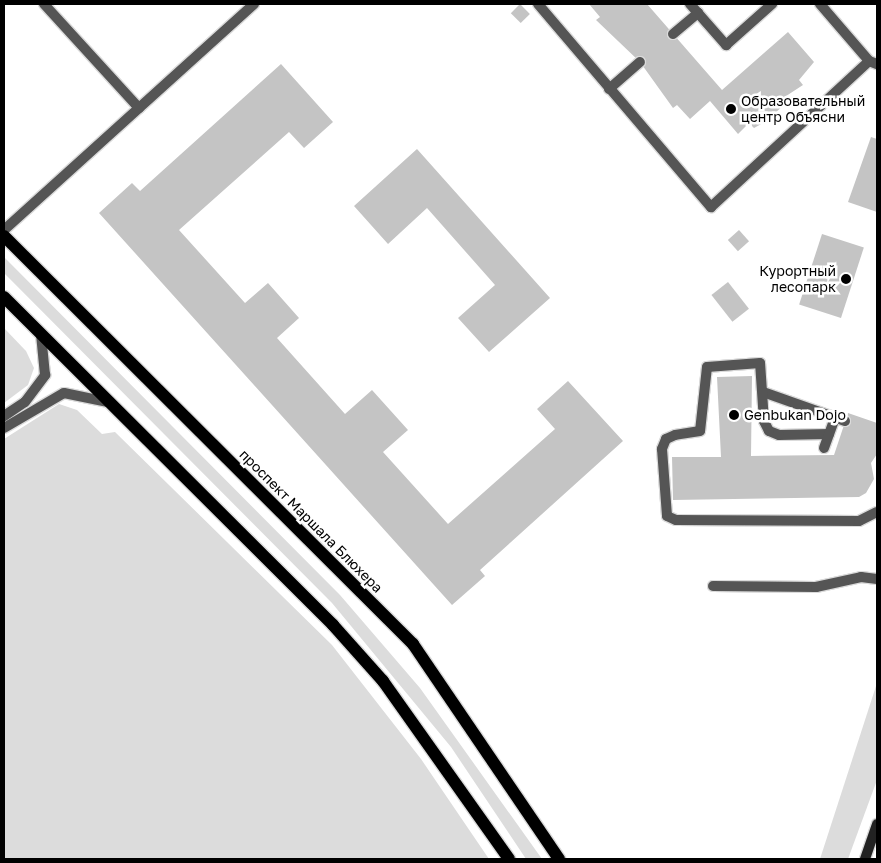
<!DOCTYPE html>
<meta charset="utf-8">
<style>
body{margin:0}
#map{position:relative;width:881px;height:863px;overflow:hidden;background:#fff;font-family:"Golos Text",sans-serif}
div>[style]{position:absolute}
.green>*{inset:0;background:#dcdcdc}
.building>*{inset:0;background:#c4c4c4;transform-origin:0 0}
.roads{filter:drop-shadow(1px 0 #dbdbdb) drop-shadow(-1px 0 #dbdbdb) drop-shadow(0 1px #dbdbdb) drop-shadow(0 -1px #dbdbdb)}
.lane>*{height:10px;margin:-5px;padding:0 5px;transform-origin:5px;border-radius:5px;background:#555}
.secondary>*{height:10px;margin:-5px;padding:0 5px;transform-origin:5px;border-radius:5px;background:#222}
.primary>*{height:12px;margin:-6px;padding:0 6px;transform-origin:6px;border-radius:6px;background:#000}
.dots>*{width:14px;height:14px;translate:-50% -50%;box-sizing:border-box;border:2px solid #fff;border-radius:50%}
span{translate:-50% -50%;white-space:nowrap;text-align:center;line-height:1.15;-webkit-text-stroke:5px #fff;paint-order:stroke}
.poi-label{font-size:14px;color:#000}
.left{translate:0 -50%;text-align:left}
.right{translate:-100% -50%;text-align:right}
.street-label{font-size:14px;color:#000}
.frame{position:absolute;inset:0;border:5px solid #000;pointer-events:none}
</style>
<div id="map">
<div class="green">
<div style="clip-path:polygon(4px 257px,340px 595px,420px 688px,542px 859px,526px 859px,451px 747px,332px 603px,4px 273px)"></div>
<div style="clip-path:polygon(4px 328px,26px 351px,34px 368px,28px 385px,4px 403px)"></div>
<div style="clip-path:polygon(59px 404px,77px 410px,102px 434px,115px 432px,332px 645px,421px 759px,489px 859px,4px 859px,4px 439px)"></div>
<div style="clip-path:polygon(877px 683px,877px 780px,848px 859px,820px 859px)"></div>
</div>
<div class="building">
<div style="left:520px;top:4px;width:14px;height:13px;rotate:45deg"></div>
<div style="clip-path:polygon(589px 4px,647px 4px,722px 90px,788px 32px,814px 62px,799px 80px,803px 85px,780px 100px,784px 105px,765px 122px,754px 128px,749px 123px,738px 134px,710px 101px,690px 119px,677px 105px,673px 108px,640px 62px,596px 20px,600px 17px)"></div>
<div style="clip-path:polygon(281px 64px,333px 122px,304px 148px,289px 132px,179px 230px,245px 303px,268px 283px,299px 318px,277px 338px,345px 414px,372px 390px,408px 430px,383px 452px,448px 524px,555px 429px,537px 409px,568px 381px,623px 441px,480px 570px,485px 576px,452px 605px,99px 213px,132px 183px,140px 191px)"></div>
<div style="clip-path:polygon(871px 137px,877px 139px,877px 212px,848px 202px)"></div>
<div style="clip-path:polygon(417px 149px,550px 298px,489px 352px,458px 318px,495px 285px,427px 208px,388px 244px,354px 206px)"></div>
<div style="left:739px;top:230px;width:15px;height:15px;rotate:48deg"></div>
<div style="left:822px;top:234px;width:44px;height:74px;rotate:18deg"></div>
<div style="left:728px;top:282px;width:34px;height:21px;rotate:52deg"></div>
<div style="clip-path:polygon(752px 376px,751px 456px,834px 455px,848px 413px,877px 423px,877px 454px,871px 463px,874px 479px,866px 493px,859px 497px,673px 500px,672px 457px,721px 457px,717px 377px)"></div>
</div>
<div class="roads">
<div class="lane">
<div style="left:44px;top:4px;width:141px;rotate:47.6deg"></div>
<div style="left:538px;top:4px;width:267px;rotate:49.6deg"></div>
<div style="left:711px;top:207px;width:215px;rotate:-42.7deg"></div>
<div style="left:869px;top:61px;width:9px;rotate:21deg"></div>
<div style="left:690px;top:4px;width:55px;rotate:48.7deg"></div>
<div style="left:726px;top:45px;width:62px;rotate:-41.7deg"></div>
<div style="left:820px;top:4px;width:75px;rotate:49.3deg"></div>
<div style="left:673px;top:34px;width:33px;rotate:-40deg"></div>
<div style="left:609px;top:89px;width:41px;rotate:-41.1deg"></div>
<div style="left:4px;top:230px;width:337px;rotate:-42.1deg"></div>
<div style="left:763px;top:392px;width:87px;rotate:19.5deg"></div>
<div style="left:4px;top:416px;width:25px;rotate:-34deg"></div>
<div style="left:25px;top:402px;width:34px;rotate:-53deg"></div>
<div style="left:45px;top:375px;width:41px;rotate:-95.6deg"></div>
<div style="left:4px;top:428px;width:69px;rotate:-30.3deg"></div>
<div style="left:64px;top:393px;width:45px;rotate:11.6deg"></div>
<div style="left:829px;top:434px;width:50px;rotate:178.9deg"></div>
<div style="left:779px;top:435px;width:11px;rotate:-158deg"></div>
<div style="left:769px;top:431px;width:11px;rotate:-117deg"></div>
<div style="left:764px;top:421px;width:58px;rotate:-93.9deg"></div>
<div style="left:760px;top:363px;width:53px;rotate:175.7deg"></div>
<div style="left:707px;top:367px;width:64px;rotate:96.2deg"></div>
<div style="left:700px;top:431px;width:25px;rotate:171deg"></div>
<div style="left:675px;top:435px;width:10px;rotate:156deg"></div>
<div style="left:666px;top:439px;width:11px;rotate:112deg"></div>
<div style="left:662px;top:449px;width:67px;rotate:85.7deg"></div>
<div style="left:667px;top:516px;width:10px;rotate:24deg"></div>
<div style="left:676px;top:520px;width:183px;rotate:0.3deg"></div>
<div style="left:859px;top:521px;width:20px;rotate:-27deg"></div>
<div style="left:824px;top:448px;width:32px;rotate:-70deg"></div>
<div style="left:713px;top:586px;width:103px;rotate:0.6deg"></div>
<div style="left:816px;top:587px;width:46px;rotate:-12.5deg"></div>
<div style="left:861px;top:577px;width:16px;rotate:7deg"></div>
</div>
<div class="secondary">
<div style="left:865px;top:859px;width:37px;rotate:-71deg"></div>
</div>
<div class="primary">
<div style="left:4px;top:236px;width:578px;rotate:44.93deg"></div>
<div style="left:413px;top:644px;width:260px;rotate:55.8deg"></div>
<div style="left:4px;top:297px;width:465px;rotate:44.9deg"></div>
<div style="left:333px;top:625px;width:75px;rotate:48.2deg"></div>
<div style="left:383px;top:681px;width:218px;rotate:54.7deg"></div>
</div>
</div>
<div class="dots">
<div style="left:731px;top:109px;background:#000"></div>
<div style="left:846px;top:279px;background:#000"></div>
<div style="left:734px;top:415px;background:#000"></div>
</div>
<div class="poi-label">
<span class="left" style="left:741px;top:109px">Образовательный<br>центр Объясни</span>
<span class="right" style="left:836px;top:279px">Курортный<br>лесопарк</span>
<span class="left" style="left:744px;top:415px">Genbukan Dojo</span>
</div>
<div class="street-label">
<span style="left:311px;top:521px;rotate:45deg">проспект Маршала Блюхера</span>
</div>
<div class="frame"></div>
</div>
